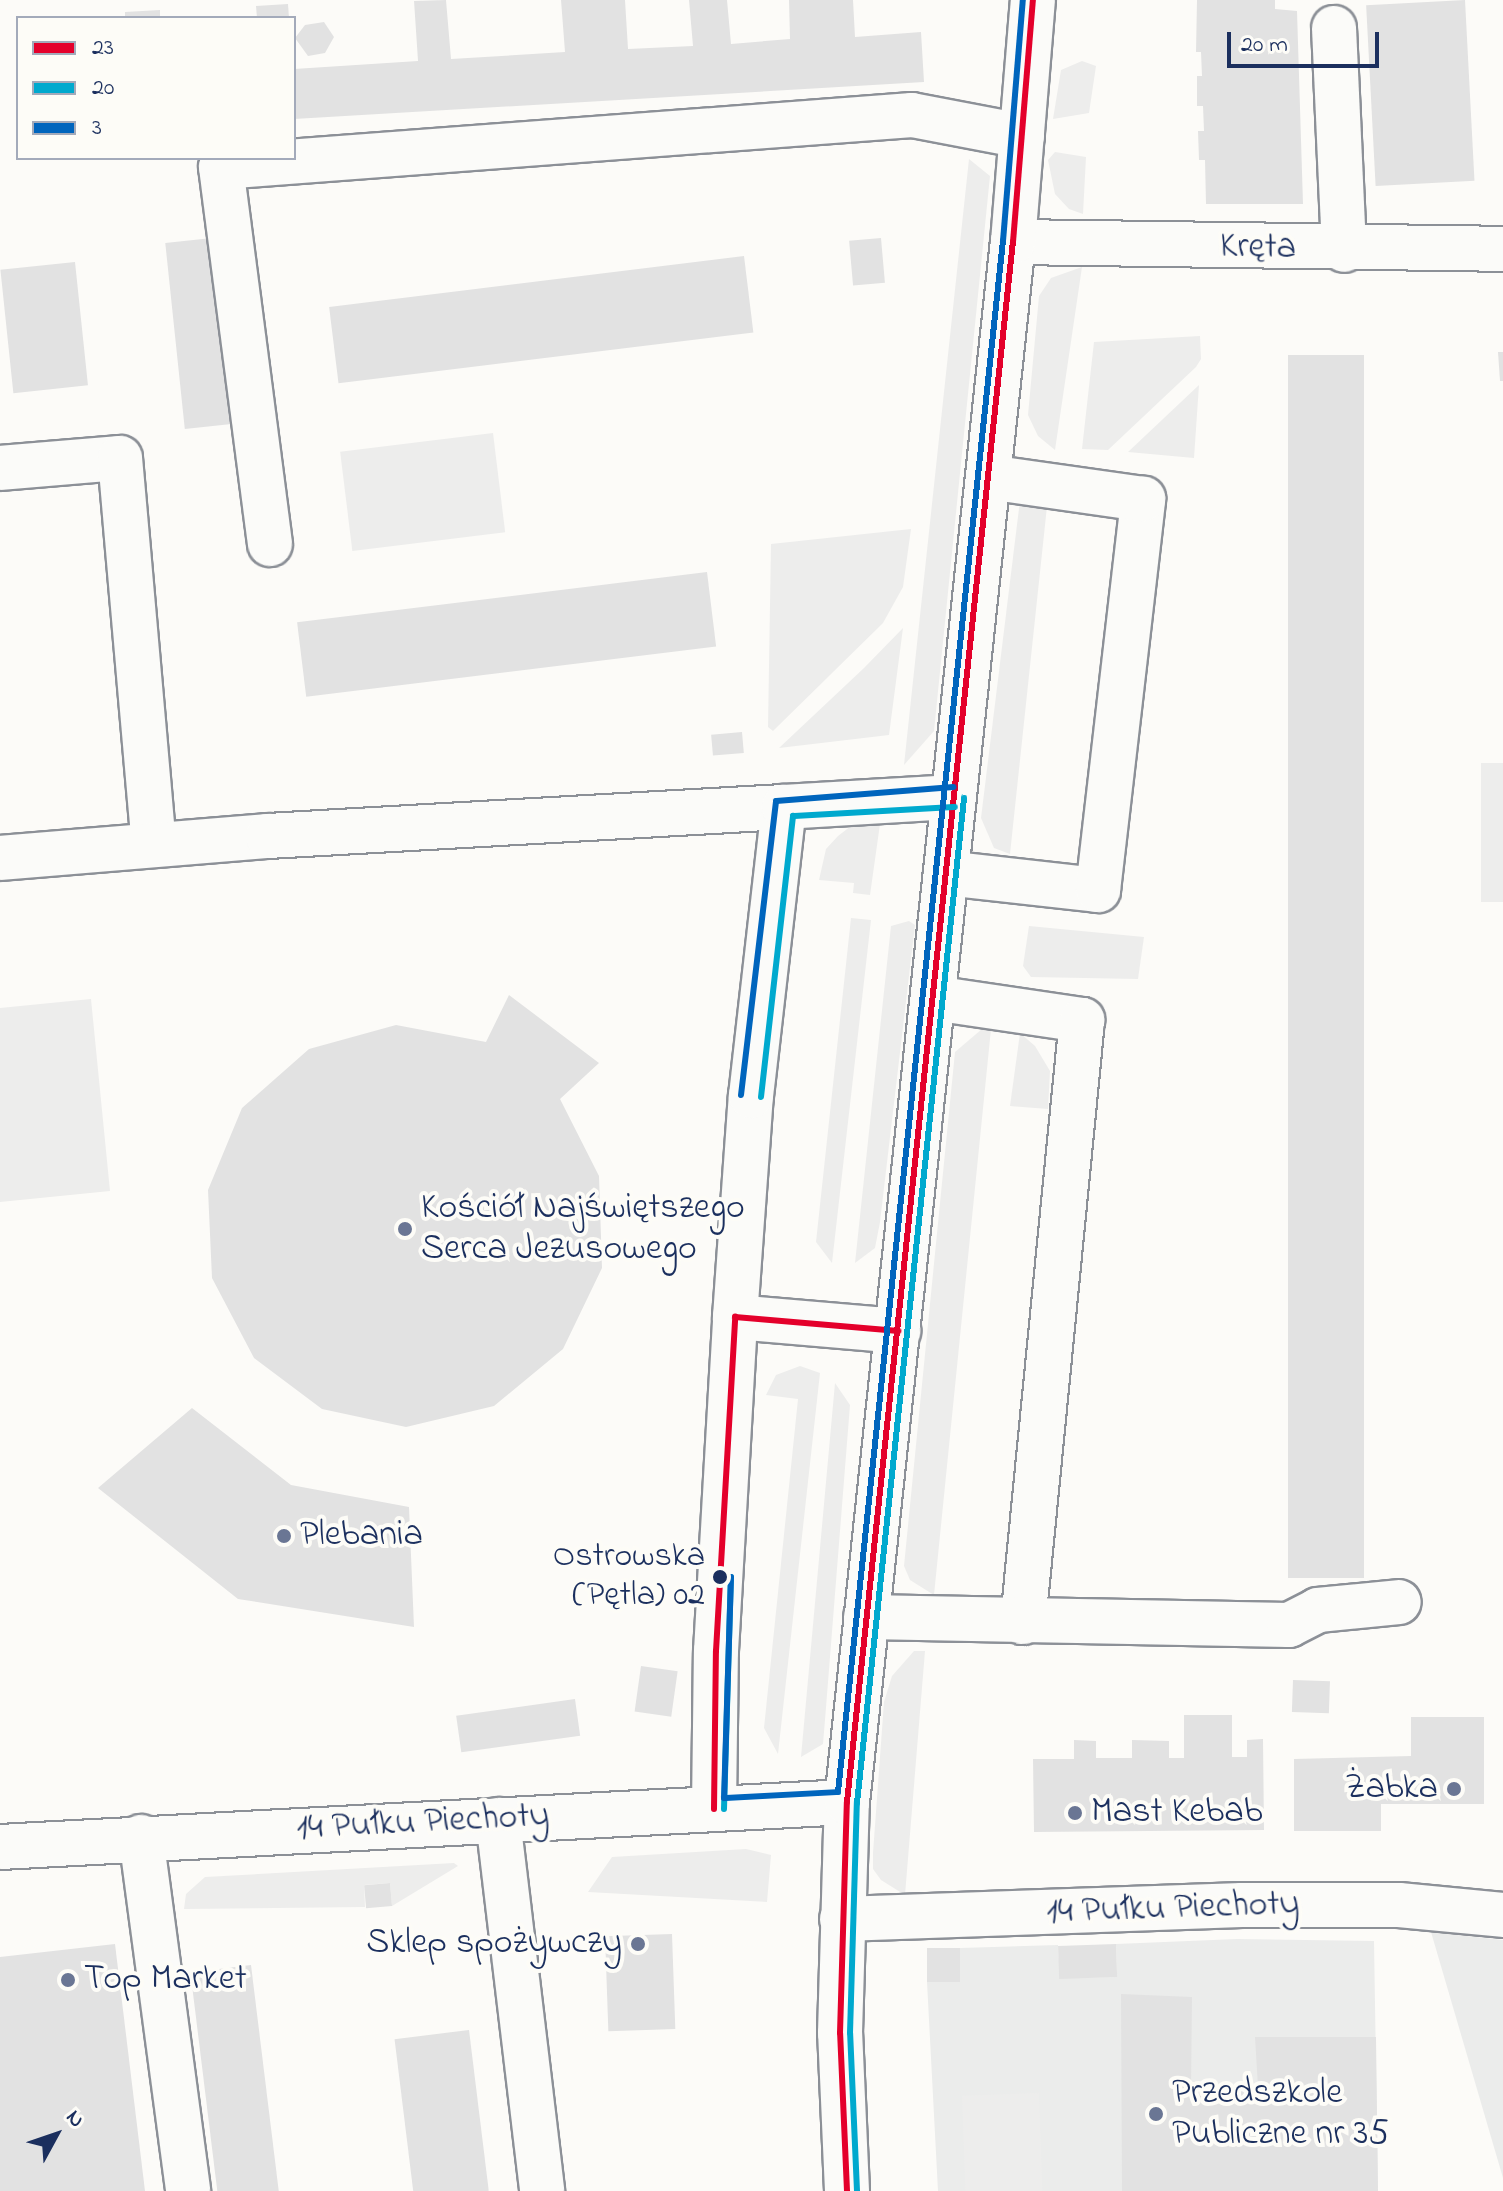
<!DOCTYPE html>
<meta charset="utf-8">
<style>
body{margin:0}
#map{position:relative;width:1503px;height:2191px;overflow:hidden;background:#fcfbf8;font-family:"Indie Flower",sans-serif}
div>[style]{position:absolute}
.built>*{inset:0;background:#ebeceb}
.green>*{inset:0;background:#ededec;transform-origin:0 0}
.building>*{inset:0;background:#e2e2e2;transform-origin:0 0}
.roads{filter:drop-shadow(2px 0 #8c9097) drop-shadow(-2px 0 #8c9097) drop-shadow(0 2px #8c9097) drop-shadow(0 -2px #8c9097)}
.minor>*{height:44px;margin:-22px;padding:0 22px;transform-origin:22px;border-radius:22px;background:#fbfbf9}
.bus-1>*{height:6px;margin:-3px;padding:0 3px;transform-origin:3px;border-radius:3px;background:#e4002b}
.bus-2>*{height:6px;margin:-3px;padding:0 3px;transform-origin:3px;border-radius:3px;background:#00a9ce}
.bus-3>*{height:6px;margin:-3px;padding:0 3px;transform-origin:3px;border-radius:3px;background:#0065bd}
.dots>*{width:22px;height:22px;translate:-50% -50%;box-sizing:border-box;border:4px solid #fdfcf7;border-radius:50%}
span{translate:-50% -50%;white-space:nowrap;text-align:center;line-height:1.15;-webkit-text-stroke:8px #fdfcf7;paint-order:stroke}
.bus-label{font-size:34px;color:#1b2f5e}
.right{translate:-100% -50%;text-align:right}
.street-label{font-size:36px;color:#1b2f5e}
.poi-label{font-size:36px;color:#1b2f5e}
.left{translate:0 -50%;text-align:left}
.legend{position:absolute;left:16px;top:16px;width:280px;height:144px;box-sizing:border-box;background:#fdfcf7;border:2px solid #a3aaba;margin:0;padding:10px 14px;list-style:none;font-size:24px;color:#1b2f5e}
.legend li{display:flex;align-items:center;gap:16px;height:40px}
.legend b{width:40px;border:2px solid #a3aaba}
.north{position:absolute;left:16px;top:2095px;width:80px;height:80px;-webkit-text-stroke:6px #fdfcf7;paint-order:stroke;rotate:50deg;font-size:22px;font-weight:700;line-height:32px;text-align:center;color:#1b2f5e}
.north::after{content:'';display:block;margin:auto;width:28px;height:36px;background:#1b2f5e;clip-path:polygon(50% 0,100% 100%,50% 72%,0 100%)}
.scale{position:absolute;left:1227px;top:32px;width:152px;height:36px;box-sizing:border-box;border:4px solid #1b2f5e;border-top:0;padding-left:10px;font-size:24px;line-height:28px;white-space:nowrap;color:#1b2f5e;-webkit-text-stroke:6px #fdfcf7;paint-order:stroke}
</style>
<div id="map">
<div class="built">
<div style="clip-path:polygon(1431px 1932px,1503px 1940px,1503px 2178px)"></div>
<div style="clip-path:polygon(1237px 1939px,1374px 1941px,1378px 2191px,938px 2191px,927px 1982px,960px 1981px,960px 1948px,1058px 1945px,1060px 1978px,1117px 1977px,1116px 1944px)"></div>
</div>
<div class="green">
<div style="clip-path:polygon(1082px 61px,1096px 66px,1089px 113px,1053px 119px,1061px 70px)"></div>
<div style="clip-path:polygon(1055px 152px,1086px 157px,1083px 214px,1069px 209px,1055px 194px,1048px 160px)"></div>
<div style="clip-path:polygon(969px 159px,990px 176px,934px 731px,904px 765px)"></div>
<div style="clip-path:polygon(1082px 267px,1055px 450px,1038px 436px,1028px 415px,1039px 296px,1051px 278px)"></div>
<div style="clip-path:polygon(1200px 336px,1201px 359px,1196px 367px,1108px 450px,1082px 449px,1094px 342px)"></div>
<div style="clip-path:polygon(1199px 385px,1194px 458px,1128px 452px)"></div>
<div style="left:493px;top:433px;width:100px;height:154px;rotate:83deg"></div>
<div style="clip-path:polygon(1021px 492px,1048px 497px,1010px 854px,994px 848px,981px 818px)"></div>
<div style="clip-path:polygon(911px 529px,903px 587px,883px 623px,773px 731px,768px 727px,771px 544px)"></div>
<div style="clip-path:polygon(903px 628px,889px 735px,779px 748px,864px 668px)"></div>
<div style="left:1481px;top:763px;width:22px;height:139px"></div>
<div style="clip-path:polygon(880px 824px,870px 895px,853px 893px,854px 883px,819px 880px,826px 849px,838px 836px,851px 826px)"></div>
<div style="clip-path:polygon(851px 918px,871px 920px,832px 1263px,816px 1242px)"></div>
<div style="clip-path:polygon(909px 921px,915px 925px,880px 1222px,875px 1248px,855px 1263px,891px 926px)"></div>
<div style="clip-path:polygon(1029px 926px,1144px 937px,1138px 979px,1031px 977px,1023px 966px)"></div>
<div style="clip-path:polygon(91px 999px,110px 1191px,0 1202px,0 1008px)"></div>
<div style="clip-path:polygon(982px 1029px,991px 1029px,934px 1595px,910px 1580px,904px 1566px,955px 1052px)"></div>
<div style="clip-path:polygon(1020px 1033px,1035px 1046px,1050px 1071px,1048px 1109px,1010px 1106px)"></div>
<div style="clip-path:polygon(800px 1366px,820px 1373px,778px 1754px,764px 1728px,798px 1399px,766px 1395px,776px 1375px)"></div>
<div style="clip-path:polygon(835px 1383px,850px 1405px,825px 1720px,823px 1744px,801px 1757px)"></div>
<div style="clip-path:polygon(914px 1651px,925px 1651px,905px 1895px,881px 1880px,873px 1869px,873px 1853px,884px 1702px,892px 1676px)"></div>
<div style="clip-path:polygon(746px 1849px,771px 1855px,767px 1902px,588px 1892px,612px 1857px)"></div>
<div style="clip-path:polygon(454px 1863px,458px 1866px,392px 1906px,390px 1883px,364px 1885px,365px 1907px,184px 1909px,186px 1894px,205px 1877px)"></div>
<div style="left:1039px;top:2093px;width:98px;height:77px;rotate:88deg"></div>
</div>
<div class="building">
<div style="clip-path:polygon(446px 0,451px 59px,565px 52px,561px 0,625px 0,628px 49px,693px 46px,689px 0,727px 0,731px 44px,790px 39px,789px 0,853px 0,855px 37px,921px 32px,924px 82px,294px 119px,294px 69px,418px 61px,414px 1px)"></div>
<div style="clip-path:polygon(1197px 0,1275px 0,1275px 9px,1297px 11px,1303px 204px,1206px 204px,1205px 160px,1199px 160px,1198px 131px,1204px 131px,1203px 106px,1197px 106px,1197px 76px,1202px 76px,1201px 52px,1196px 52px)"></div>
<div style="left:1465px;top:0;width:181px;height:99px;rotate:87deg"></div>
<div style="clip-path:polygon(288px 4px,289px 18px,257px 18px,256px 6px)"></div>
<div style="clip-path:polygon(160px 10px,160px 18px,125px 18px,125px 12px)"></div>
<div style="clip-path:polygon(324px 22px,334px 37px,325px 53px,308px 56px,295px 38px,305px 25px)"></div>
<div style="left:212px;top:238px;width:187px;height:47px;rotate:84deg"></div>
<div style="left:881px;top:238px;width:45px;height:32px;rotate:85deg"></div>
<div style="left:744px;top:256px;width:77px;height:418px;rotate:83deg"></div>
<div style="left:75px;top:262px;width:124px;height:75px;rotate:84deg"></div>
<div style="clip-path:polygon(1498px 352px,1503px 352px,1503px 381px,1500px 381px)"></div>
<div style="left:1288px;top:355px;width:76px;height:1223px"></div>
<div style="left:707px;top:572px;width:75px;height:413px;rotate:83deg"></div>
<div style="left:742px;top:732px;width:21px;height:31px;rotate:85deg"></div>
<div style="clip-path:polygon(509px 995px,599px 1063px,560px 1099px,599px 1176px,602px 1268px,563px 1349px,494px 1406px,406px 1427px,322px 1409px,254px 1358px,212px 1278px,208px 1190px,242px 1108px,309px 1049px,396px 1025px,486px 1042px)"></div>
<div style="clip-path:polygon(192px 1408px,291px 1485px,409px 1507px,414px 1627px,238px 1599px,98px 1488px)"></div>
<div style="left:641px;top:1666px;width:37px;height:46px;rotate:8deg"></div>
<div style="left:1293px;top:1680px;width:37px;height:32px;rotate:2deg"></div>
<div style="left:575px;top:1699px;width:37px;height:120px;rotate:82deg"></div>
<div style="clip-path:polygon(1184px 1715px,1232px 1715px,1232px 1757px,1247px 1757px,1247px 1740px,1263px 1739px,1264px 1830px,1034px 1832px,1033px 1759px,1074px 1759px,1074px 1740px,1096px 1741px,1096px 1758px,1132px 1758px,1132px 1740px,1169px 1741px,1169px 1758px,1184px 1758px)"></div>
<div style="clip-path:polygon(1411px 1717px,1484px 1717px,1484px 1804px,1381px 1804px,1381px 1831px,1294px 1831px,1294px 1759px,1411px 1756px)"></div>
<div style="left:390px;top:1883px;width:23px;height:26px;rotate:85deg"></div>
<div style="left:672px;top:1934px;width:95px;height:67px;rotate:88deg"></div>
<div style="clip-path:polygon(115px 1944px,145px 2191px,0 2191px,0 1957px)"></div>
<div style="left:1116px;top:1944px;width:33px;height:58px;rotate:88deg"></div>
<div style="left:927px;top:1948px;width:33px;height:34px"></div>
<div style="left:251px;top:1965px;width:228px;height:61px;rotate:83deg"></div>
<div style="clip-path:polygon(1121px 1994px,1192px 1997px,1191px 2089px,1258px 2087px,1255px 2037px,1376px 2037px,1378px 2191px,1122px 2191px)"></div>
<div style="left:469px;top:2030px;width:162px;height:75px;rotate:83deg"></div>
</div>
<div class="roads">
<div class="minor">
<div style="left:1334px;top:28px;width:222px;rotate:87.4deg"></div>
<div style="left:1013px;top:242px;width:490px;rotate:0.8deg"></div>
<div style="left:0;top:468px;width:120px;rotate:-4.8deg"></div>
<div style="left:120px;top:458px;width:387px;rotate:85deg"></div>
<div style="left:270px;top:544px;width:380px;rotate:-97.4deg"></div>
<div style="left:221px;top:167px;width:693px;rotate:-4.3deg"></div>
<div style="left:912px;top:115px;width:112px;rotate:10.8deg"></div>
<div style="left:0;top:858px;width:269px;rotate:-4.7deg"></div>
<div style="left:268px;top:836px;width:517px;rotate:-3.22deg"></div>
<div style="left:946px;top:873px;width:153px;rotate:6.4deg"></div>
<div style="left:1098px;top:890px;width:394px;rotate:-83.4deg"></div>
<div style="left:1143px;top:499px;width:156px;rotate:-171.9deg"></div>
<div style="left:933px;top:998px;width:151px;rotate:8.4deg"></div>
<div style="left:1082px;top:1020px;width:605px;rotate:95.6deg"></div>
<div style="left:735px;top:1317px;width:164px;rotate:4.9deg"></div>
<div style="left:866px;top:1617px;width:423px;rotate:1.1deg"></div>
<div style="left:1289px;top:1625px;width:33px;rotate:-27deg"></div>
<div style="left:1318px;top:1610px;width:81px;rotate:-5.6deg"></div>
<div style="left:714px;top:1809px;width:158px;rotate:-89.3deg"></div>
<div style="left:716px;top:1651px;width:335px;rotate:-86.7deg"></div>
<div style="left:735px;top:1317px;width:222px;rotate:-85.9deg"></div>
<div style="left:751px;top:1096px;width:291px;rotate:-83.5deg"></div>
<div style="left:784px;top:807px;width:170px;rotate:-3.4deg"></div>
<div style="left:498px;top:1820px;width:374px;rotate:83.2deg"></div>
<div style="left:141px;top:1837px;width:357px;rotate:82.4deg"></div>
<div style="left:0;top:1847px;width:848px;rotate:-3.04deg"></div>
<div style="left:842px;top:1919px;width:400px;rotate:-2deg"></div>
<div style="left:1242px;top:1905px;width:157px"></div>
<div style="left:1399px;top:1905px;width:104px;rotate:5.5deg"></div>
<div style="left:847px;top:2191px;width:158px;rotate:-92.5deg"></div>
<div style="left:840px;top:2033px;width:231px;rotate:-88.3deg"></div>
<div style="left:847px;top:1802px;width:1569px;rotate:-83.93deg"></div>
<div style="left:1013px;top:242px;width:243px;rotate:-85.3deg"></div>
</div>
</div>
<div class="bus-1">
<div style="left:735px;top:1317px;width:164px;rotate:4.9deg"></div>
<div style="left:714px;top:1809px;width:158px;rotate:-89.3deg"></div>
<div style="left:716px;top:1651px;width:335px;rotate:-86.7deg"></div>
<div style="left:847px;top:2191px;width:158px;rotate:-92.5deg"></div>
<div style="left:840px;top:2033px;width:231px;rotate:-88.3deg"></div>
<div style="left:847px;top:1802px;width:1569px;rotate:-83.93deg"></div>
<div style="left:1013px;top:242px;width:243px;rotate:-85.3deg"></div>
</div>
<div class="bus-2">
<div style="left:761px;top:1097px;width:283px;rotate:-83.5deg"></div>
<div style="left:793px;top:816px;width:162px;rotate:-3.2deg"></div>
<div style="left:724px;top:1809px;width:232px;rotate:-88.3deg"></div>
<div style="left:857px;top:2191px;width:158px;rotate:-92.5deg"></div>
<div style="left:850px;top:2033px;width:230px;rotate:-88.3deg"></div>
<div style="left:857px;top:1803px;width:1011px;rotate:-83.92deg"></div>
</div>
<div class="bus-3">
<div style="left:741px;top:1095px;width:296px;rotate:-83.2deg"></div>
<div style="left:776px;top:801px;width:178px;rotate:-4.5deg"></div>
<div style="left:731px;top:1577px;width:221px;rotate:91.8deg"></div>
<div style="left:724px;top:1798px;width:114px;rotate:-3deg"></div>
<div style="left:838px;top:1792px;width:1560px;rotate:-83.93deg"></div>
<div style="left:1003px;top:241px;width:242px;rotate:-85.3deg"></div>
</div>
<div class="dots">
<div style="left:405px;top:1229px;background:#6a7694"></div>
<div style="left:284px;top:1536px;background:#6a7694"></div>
<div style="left:720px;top:1577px;background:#1b2f5e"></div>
<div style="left:1454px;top:1789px;background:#6a7694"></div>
<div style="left:1075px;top:1813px;background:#6a7694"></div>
<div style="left:638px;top:1944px;background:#6a7694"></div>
<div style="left:68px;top:1980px;background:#6a7694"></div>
<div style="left:1156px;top:2114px;background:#6a7694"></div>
</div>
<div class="bus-label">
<span class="right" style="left:705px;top:1577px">Ostrowska<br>(Pętla) 02</span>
</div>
<div class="street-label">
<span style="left:1258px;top:248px;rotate:1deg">Kręta</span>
<span style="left:423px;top:1823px;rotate:-3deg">14 Pułku Piechoty</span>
<span style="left:1173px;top:1909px;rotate:-2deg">14 Pułku Piechoty</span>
</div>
<div class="poi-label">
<span class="left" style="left:421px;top:1229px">Kościół Najświętszego<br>Serca Jezusowego</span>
<span class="left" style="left:300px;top:1536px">Plebania</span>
<span class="right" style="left:1438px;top:1789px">Żabka</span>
<span class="left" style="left:1091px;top:1813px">Mast Kebab</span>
<span class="right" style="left:622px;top:1944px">Sklep spożywczy</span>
<span class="left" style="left:84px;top:1980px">Top Market</span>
<span class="left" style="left:1172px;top:2114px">Przedszkole<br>Publiczne nr 35</span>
</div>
<ul class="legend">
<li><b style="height:10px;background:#e4002b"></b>23</li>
<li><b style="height:10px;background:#00a9ce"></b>20</li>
<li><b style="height:10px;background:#0065bd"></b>3</li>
</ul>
<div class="north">N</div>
<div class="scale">20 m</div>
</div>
